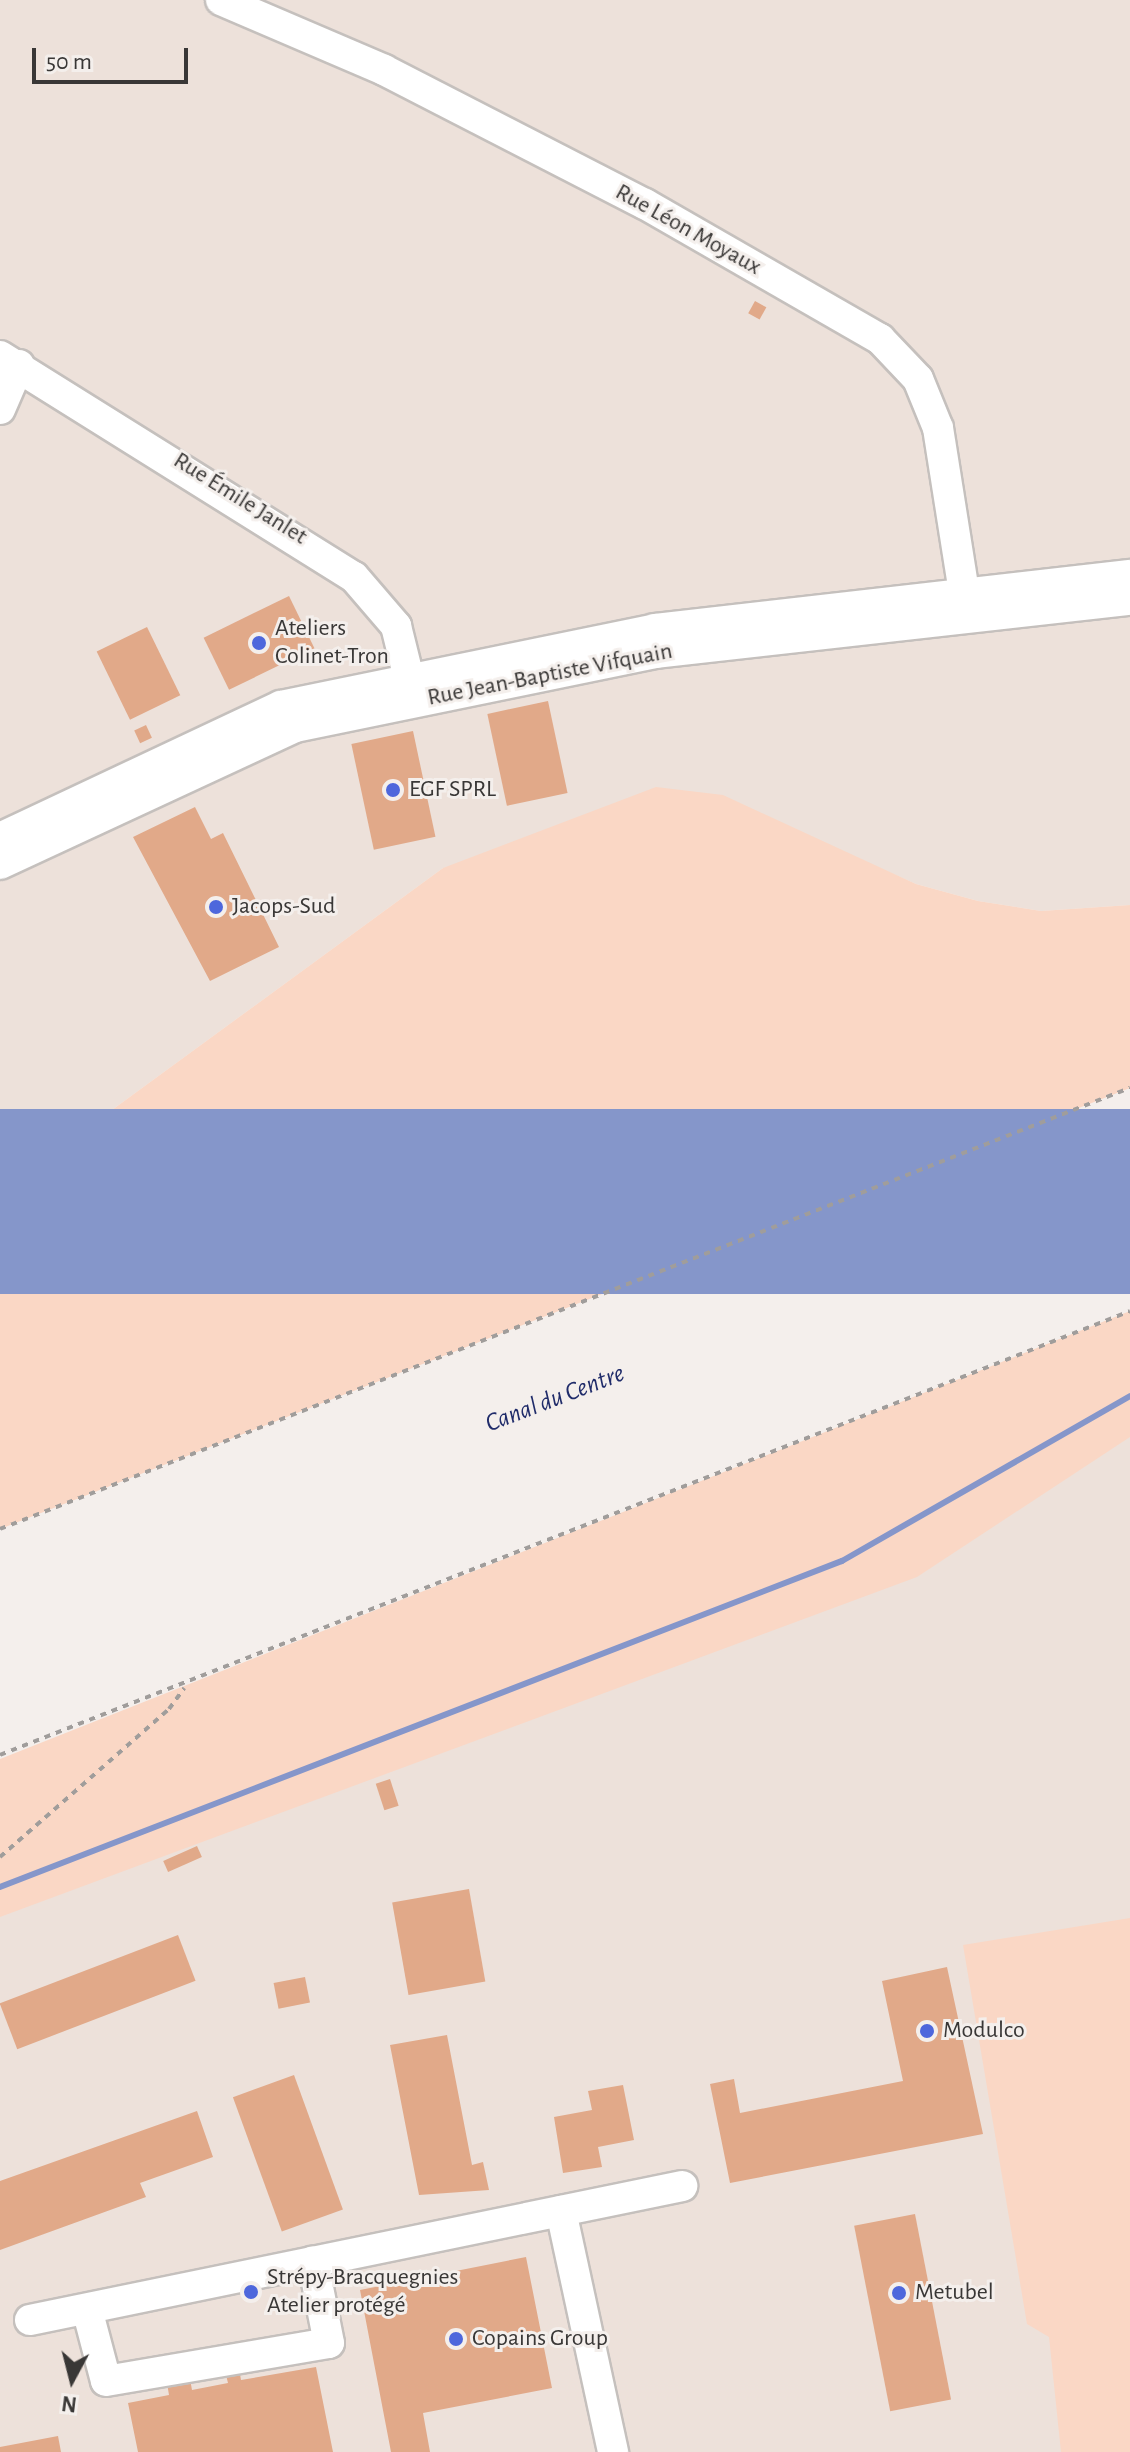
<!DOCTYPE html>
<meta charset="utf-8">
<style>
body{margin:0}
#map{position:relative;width:1130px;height:2452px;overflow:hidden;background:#f4efec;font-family:"Alegreya Sans",sans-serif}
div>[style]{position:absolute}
.built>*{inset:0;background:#ede1da}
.green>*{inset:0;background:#fad7c5}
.water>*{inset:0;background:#8596ca;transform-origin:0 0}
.stream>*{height:6px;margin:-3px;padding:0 3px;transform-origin:3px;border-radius:3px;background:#8596ca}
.building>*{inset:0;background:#e1a989;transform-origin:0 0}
.path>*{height:4px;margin-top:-2px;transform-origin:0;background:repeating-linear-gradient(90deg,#a09d9b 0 6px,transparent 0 12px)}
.roads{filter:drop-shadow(2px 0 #c5c0bd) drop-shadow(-2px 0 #c5c0bd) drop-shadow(0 2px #c5c0bd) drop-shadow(0 -2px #c5c0bd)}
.minor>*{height:30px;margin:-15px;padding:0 15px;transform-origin:15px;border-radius:15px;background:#fff}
.dots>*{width:22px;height:22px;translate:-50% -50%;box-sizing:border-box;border:4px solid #f4efec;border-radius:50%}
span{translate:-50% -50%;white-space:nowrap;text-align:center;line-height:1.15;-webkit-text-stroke:6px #f4efec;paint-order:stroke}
.street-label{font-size:24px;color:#393736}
.poi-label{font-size:24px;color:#393736}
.left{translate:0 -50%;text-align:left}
.water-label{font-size:26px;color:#202c6a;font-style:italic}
.north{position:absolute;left:32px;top:2340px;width:80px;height:80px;-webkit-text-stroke:6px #f4efec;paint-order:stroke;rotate:187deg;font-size:22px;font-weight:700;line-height:32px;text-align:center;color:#393736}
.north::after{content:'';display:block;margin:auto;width:28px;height:36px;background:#393736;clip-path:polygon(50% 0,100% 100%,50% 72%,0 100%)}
.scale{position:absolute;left:32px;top:48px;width:156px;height:36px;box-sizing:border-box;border:4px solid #393736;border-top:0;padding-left:10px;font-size:24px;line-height:28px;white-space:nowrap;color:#393736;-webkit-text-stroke:6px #f4efec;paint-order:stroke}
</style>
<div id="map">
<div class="built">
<div style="clip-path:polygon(0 0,1130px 0,1130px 905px,1041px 911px,978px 901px,916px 884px,837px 849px,443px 868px,75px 1137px,0 1163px)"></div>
<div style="clip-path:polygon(1130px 1326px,1130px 2452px,0 2452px,0 1763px)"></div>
</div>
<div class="green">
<div style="clip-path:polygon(656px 787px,723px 795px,916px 884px,978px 901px,1041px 911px,1130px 905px,1130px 1088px,0 1529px,0 1163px,75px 1137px,443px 868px)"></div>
<div style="clip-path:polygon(1130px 1311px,1130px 1437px,917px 1577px,0 1917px,0 1759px)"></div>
<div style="clip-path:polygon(1130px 1918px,1130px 2452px,1061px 2452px,1049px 2337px,1027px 2324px,963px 1945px)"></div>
</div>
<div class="water">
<div style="left:1130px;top:1109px;width:185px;height:1212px;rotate:90deg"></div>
</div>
<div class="stream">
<div style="left:0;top:1887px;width:903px;rotate:-21.17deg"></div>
<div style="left:842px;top:1561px;width:332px;rotate:-29.8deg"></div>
</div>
<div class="building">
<div style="left:755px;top:301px;width:13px;height:14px;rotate:29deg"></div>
<div style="left:289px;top:596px;width:58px;height:95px;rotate:64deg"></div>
<div style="left:147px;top:627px;width:76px;height:56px;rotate:64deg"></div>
<div style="left:548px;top:701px;width:94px;height:62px;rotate:78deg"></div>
<div style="left:146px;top:725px;width:14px;height:13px;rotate:65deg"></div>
<div style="left:413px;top:731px;width:108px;height:63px;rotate:78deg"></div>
<div style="clip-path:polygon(195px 807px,211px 839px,223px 833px,279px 947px,210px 981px,133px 837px)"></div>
<div style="left:390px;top:1779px;width:28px;height:15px;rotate:72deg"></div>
<div style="left:197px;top:1846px;width:12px;height:37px;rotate:66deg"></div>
<div style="left:469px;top:1889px;width:94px;height:78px;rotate:80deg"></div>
<div style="left:178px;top:1935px;width:49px;height:191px;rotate:69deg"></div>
<div style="clip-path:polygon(947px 1967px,983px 2134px,730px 2183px,710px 2084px,734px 2079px,740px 2113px,903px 2081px,882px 1981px)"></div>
<div style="left:305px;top:1977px;width:26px;height:32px;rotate:79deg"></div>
<div style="clip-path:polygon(447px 2035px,472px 2165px,483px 2162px,489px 2190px,419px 2195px,390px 2045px)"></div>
<div style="left:294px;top:2075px;width:143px;height:65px;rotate:70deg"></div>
<div style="clip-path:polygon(623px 2085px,634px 2140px,598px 2147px,602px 2167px,563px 2173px,554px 2117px,592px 2110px,588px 2091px)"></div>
<div style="clip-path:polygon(197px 2111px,213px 2157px,140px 2183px,146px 2197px,0 2250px,0 2181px)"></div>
<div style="left:915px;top:2214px;width:189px;height:62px;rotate:79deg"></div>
<div style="clip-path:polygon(526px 2257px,552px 2388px,423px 2413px,430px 2452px,391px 2452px,360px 2290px)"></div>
<div style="clip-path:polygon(316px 2367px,333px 2452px,138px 2452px,128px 2403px,169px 2395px,167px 2383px,190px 2379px,192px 2390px,228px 2383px,225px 2371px,239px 2368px,241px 2380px)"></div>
<div style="clip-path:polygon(58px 2436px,61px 2452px,0 2452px,0 2447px)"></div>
</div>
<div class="path">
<div style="left:0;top:1529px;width:1213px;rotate:-21.32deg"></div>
<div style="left:0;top:1755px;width:1214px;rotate:-21.45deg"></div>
<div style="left:0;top:1857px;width:225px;rotate:-41.2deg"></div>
<div style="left:169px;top:1709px;width:26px;rotate:-54deg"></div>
</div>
<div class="roads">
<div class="minor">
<div style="left:221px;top:0;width:177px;rotate:23.2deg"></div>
<div style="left:384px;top:70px;width:293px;rotate:27.2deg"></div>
<div style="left:645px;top:204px;width:271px;rotate:29.9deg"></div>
<div style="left:880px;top:339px;width:55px;rotate:46.5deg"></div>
<div style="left:918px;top:379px;width:53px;rotate:67.8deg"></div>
<div style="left:938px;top:428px;width:185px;rotate:81deg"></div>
<div style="left:0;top:356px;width:417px;rotate:32deg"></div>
<div style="left:354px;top:577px;width:65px;rotate:49.4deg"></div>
<div style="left:396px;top:626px;width:75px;rotate:76.1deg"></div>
<div style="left:0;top:409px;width:48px;rotate:-66.6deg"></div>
<div style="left:0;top:838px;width:310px;rotate:-25.2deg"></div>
<div style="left:281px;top:706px;width:382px;rotate:-11.6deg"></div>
<div style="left:655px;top:629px;width:478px;rotate:-6.5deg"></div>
<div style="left:0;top:864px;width:325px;rotate:-24.9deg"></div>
<div style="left:295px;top:727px;width:369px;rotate:-11.6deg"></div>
<div style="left:656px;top:653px;width:477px;rotate:-6.4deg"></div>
<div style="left:561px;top:2211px;width:247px;rotate:77.8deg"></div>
<div style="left:87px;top:2309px;width:74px;rotate:75.2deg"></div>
<div style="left:106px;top:2381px;width:226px;rotate:-9.7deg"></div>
<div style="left:329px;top:2343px;width:83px;rotate:-101.2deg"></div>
<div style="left:30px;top:2320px;width:666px;rotate:-11.61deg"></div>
</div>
</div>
<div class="dots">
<div style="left:259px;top:643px;background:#4e67dc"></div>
<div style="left:393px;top:790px;background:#4e67dc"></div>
<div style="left:216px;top:907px;background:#4e67dc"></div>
<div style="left:927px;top:2031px;background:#4e67dc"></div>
<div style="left:251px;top:2292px;background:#4e67dc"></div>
<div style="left:899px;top:2293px;background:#4e67dc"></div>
<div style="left:456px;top:2339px;background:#4e67dc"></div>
</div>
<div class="street-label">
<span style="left:688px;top:230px;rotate:29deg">Rue Léon Moyaux</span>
<span style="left:240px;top:499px;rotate:32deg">Rue Émile Janlet</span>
<span style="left:550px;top:675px;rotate:-11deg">Rue Jean-Baptiste Vifquain</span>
</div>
<div class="poi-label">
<span class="left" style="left:275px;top:643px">Ateliers<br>Colinet-Tron</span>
<span class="left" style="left:409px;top:790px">EGF SPRL</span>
<span class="left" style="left:232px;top:907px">Jacops-Sud</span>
<span class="left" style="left:943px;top:2031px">Modulco</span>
<span class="left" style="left:267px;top:2292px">Strépy-Bracquegnies<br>Atelier protégé</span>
<span class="left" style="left:915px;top:2293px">Metubel</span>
<span class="left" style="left:472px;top:2339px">Copains Group</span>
</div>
<div class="water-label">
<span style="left:555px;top:1399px;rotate:-21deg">Canal du Centre</span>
</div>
<div class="north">N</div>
<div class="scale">50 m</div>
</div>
